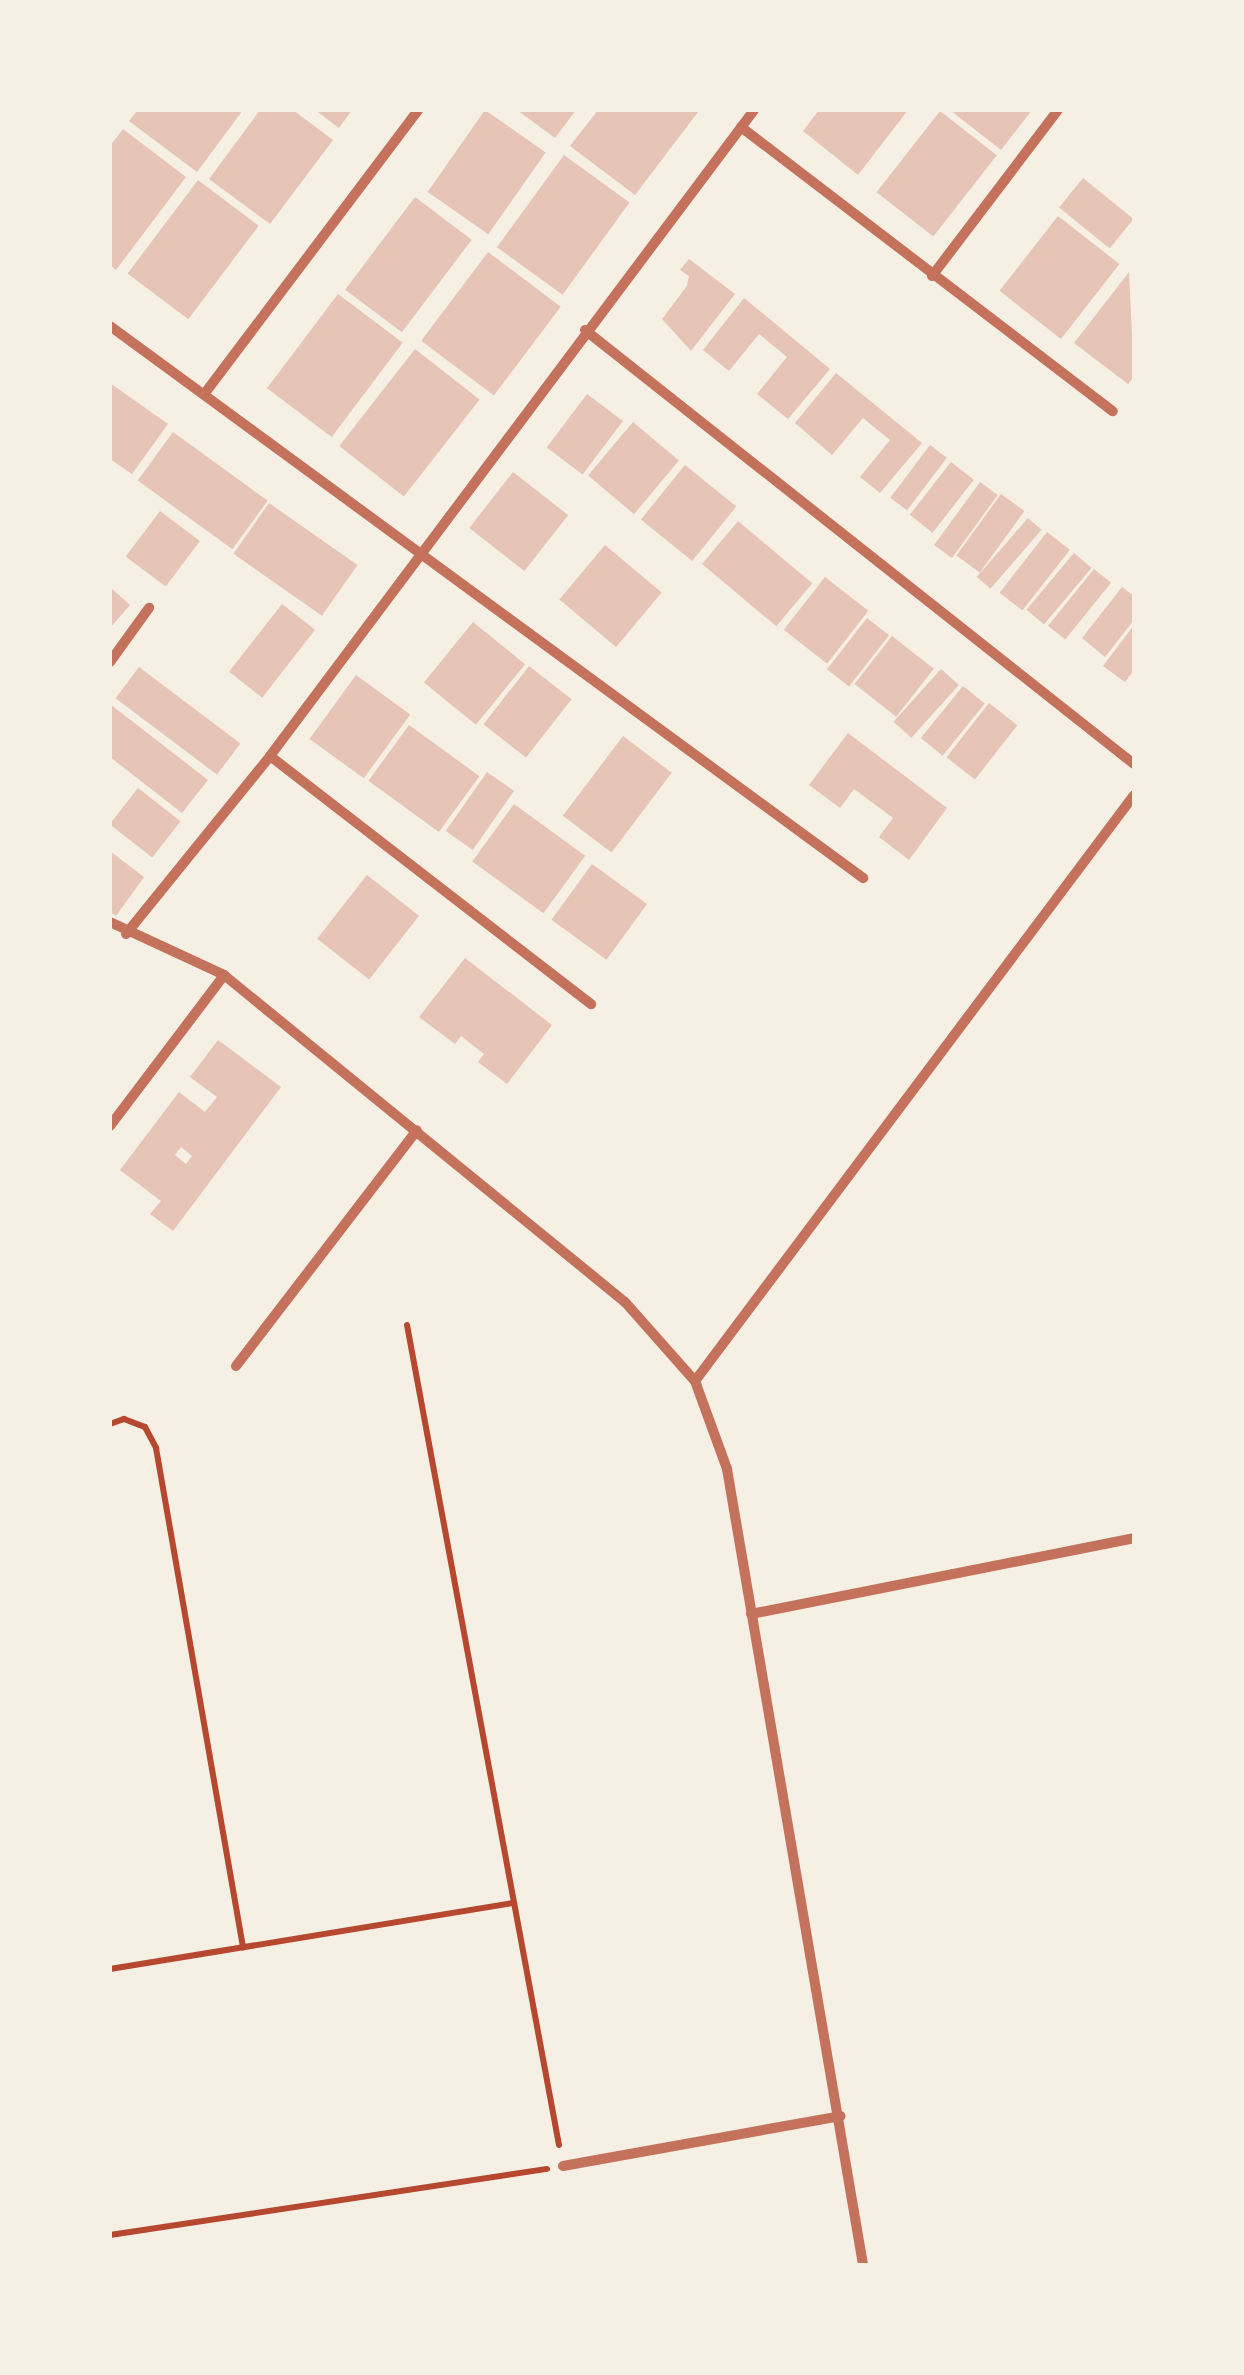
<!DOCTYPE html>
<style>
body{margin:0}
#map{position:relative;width:1244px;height:2375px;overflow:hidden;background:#f6efe4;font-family:"IBM Plex Sans",sans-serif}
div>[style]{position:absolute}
.building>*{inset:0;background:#e6c5b7;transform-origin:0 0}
.path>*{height:6px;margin:-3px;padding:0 3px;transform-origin:3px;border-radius:3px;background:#b5482f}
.minor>*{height:10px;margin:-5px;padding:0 5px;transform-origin:5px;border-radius:5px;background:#c5725c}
span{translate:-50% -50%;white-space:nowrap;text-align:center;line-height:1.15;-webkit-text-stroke:9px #f6efe4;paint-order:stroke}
.frame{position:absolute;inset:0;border:112px solid #f6efe4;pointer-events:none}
</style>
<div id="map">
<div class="building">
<div style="clip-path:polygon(138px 110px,243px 110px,197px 172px,129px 121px)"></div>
<div style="clip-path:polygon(260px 110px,293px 110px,333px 140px,270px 224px,209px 179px)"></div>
<div style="clip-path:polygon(315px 110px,352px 110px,339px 128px)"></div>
<div style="left:485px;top:110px;width:74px;height:100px;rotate:35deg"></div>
<div style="clip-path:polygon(517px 110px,576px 110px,555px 138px)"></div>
<div style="clip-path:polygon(598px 110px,695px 110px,698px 112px,635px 195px,570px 146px)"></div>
<div style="clip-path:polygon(819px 110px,908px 110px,858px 175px,803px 131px)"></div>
<div style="clip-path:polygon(950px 110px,1032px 110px,1001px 150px)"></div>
<div style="left:940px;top:111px;width:72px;height:103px;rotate:38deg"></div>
<div style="clip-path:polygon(123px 129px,186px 177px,116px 270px,110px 265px,110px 146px)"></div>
<div style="left:564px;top:155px;width:81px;height:114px;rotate:36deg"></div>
<div style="left:1083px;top:178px;width:65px;height:38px;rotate:39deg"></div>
<div style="left:198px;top:180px;width:76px;height:117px;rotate:37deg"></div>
<div style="left:415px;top:197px;width:71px;height:116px;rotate:37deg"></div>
<div style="left:1058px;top:216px;width:78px;height:95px;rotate:38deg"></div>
<div style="left:488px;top:252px;width:91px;height:111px;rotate:37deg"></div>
<div style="clip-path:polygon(689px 259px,735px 294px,691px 351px,662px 319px,687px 286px,689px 276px,680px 270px)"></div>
<div style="clip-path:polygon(1129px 272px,1134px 377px,1128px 384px,1074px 343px)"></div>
<div style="left:338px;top:294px;width:81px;height:118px;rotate:37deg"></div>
<div style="clip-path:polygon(744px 298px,830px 369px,788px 419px,757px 394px,787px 357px,759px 334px,729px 371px,703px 350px)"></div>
<div style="left:415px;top:349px;width:82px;height:123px;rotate:38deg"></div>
<div style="clip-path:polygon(836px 373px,922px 443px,880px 493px,860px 477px,890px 440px,863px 418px,832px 455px,795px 423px)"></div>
<div style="clip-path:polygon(110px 383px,168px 424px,132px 474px,110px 459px)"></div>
<div style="left:587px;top:394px;width:45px;height:67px;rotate:37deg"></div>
<div style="left:633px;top:422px;width:60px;height:70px;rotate:40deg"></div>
<div style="left:173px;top:432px;width:117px;height:60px;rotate:36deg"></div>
<div style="left:930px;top:445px;width:21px;height:66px;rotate:37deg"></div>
<div style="left:951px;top:462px;width:29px;height:67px;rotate:38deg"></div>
<div style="left:685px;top:465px;width:66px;height:70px;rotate:39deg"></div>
<div style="left:513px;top:472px;width:70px;height:71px;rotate:38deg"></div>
<div style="left:980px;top:482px;width:22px;height:78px;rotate:36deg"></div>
<div style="left:1001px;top:494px;width:29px;height:76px;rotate:36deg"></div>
<div style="left:269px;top:503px;width:108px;height:62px;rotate:35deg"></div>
<div style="left:160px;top:511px;width:50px;height:57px;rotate:37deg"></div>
<div style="left:1028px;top:518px;width:18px;height:78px;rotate:41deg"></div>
<div style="left:738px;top:521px;width:97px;height:56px;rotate:40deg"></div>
<div style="left:1047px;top:532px;width:29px;height:77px;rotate:38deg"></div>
<div style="left:605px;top:545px;width:74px;height:71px;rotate:40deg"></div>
<div style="left:1074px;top:553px;width:23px;height:74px;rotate:40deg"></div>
<div style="left:1094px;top:569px;width:22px;height:73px;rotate:39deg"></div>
<div style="left:825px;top:577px;width:55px;height:67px;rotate:38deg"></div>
<div style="clip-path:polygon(110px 587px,130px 605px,110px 628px)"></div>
<div style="clip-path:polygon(1122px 587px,1134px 596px,1134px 620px,1105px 657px,1082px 638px)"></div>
<div style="left:282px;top:604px;width:42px;height:86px;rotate:38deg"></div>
<div style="left:867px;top:618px;width:28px;height:65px;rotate:38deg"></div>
<div style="left:473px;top:622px;width:67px;height:78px;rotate:39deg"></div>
<div style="clip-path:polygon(1134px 625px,1134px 670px,1125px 682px,1103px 666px)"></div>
<div style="left:892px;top:636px;width:53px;height:61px;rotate:38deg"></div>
<div style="left:529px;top:666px;width:54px;height:74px;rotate:38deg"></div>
<div style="left:139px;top:667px;width:127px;height:39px;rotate:37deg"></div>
<div style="left:941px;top:669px;width:24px;height:71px;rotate:42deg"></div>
<div style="left:356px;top:675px;width:67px;height:79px;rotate:36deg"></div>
<div style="left:963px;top:686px;width:28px;height:67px;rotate:39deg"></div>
<div style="left:989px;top:703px;width:36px;height:69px;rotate:38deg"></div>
<div style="clip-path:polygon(110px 704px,208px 780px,182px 813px,110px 757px)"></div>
<div style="left:409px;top:725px;width:87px;height:69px;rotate:36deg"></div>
<div style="clip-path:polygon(848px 733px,947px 808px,909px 860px,879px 837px,893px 818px,854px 789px,840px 808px,809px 785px)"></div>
<div style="left:623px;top:736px;width:61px;height:100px;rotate:37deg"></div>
<div style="left:487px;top:772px;width:33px;height:72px;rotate:35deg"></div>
<div style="left:138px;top:788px;width:54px;height:46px;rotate:38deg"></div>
<div style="left:514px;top:804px;width:88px;height:71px;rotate:36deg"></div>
<div style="clip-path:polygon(110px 851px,144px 877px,116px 916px,110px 912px)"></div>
<div style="left:592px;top:864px;width:68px;height:69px;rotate:36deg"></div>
<div style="left:367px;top:875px;width:66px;height:81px;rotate:38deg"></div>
<div style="clip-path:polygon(465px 958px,552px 1025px,507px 1084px,478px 1062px,484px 1054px,461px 1036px,455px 1044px,419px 1017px)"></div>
<div style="clip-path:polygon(evenodd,218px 1040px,281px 1087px,173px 1231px,150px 1214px,161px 1201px,120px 1170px,179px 1092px,205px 1112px,217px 1097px,190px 1077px,218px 1040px,181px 1147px,192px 1156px,186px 1164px,175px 1155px,181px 1147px)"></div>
</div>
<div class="path">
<div style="left:407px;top:1325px;width:834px;rotate:79.5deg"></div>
<div style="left:110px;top:1424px;width:15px;rotate:-20deg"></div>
<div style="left:124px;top:1419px;width:22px;rotate:21deg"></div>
<div style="left:145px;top:1427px;width:24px;rotate:62deg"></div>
<div style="left:156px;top:1448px;width:507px;rotate:80.11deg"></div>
<div style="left:110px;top:1969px;width:408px;rotate:-9.3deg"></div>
<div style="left:110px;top:2235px;width:442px;rotate:-8.6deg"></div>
</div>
<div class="minor">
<div style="left:741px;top:127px;width:468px;rotate:37.4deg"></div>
<div style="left:932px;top:276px;width:208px;rotate:-52.8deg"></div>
<div style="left:110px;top:326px;width:934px;rotate:36.24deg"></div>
<div style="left:585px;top:330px;width:700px;rotate:38.33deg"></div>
<div style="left:205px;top:393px;width:354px;rotate:-53deg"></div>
<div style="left:110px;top:662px;width:67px;rotate:-54.2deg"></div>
<div style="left:270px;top:756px;width:406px;rotate:37.7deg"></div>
<div style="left:110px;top:922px;width:126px;rotate:24.9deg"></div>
<div style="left:224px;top:975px;width:517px;rotate:39.2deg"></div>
<div style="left:625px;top:1302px;width:106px;rotate:48.5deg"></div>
<div style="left:695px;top:1381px;width:94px;rotate:70deg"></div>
<div style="left:727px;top:1469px;width:808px;rotate:80.3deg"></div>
<div style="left:126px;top:934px;width:229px;rotate:-51deg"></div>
<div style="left:270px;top:756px;width:807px;rotate:-53.16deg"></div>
<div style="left:110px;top:1126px;width:189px;rotate:-52.9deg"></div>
<div style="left:236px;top:1366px;width:297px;rotate:-52.5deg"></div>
<div style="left:695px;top:1381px;width:732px;rotate:-53.16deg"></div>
<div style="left:751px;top:1614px;width:390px;rotate:-11.2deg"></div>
<div style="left:563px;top:2166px;width:282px;rotate:-10.2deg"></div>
</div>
<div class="frame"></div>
</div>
